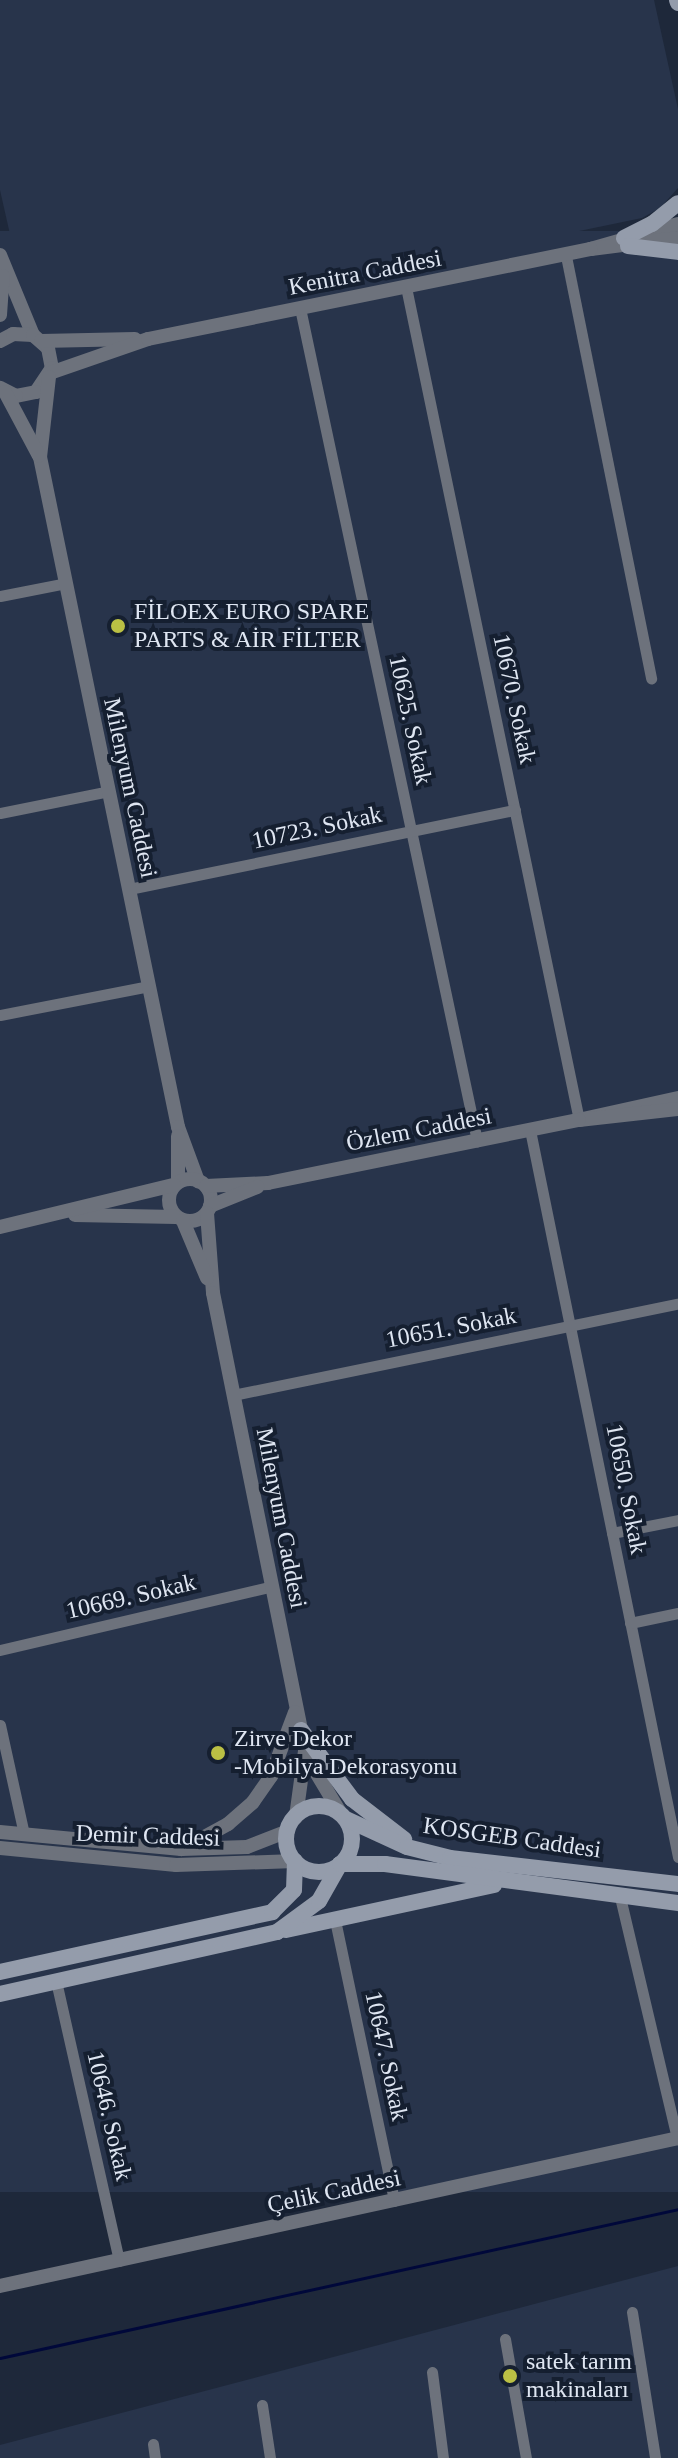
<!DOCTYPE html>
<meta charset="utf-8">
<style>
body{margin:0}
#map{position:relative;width:678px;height:2458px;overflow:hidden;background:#1e283a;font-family:Georgia,serif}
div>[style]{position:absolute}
.built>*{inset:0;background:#28344b;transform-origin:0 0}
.stream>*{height:3px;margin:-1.5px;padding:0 1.5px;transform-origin:1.5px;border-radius:1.5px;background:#00083a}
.minor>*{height:11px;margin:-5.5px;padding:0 5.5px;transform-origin:5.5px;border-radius:5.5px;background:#6d727c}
.tertiary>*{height:14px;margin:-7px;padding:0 7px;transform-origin:7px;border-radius:7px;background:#6d727c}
.tertiary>.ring{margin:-7px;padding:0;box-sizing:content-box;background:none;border:14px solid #6d727c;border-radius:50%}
.secondary>*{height:16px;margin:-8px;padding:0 8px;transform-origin:8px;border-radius:8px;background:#949cab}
.secondary>.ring{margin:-8px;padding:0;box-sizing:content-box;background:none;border:16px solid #949cab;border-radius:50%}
.dots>*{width:22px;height:22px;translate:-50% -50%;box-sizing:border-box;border:4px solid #151f30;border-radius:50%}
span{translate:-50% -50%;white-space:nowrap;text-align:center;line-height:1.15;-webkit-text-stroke:8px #151f30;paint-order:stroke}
.street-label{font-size:24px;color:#dfe6f2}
.poi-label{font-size:24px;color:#dfe6f2}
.left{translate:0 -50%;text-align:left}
</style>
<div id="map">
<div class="built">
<div style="clip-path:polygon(0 0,654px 0,678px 109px,678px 188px,660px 208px,642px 218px,88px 333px,55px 329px,26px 305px,0 190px)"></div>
<div style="left:678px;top:231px;width:1961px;height:693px;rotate:90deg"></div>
<div style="clip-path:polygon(678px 2266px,678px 2458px,0 2458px,0 2445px)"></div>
</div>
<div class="stream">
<div style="left:0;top:2358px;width:694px;rotate:-12.39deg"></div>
</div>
<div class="minor">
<div style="left:566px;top:256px;width:431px;rotate:78.6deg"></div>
<div style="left:406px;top:287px;width:851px;rotate:78.27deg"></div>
<div style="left:300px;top:308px;width:852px;rotate:78deg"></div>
<div style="left:0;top:596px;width:67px;rotate:-11.1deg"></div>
<div style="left:0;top:813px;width:111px;rotate:-11.4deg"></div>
<div style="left:129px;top:889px;width:394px;rotate:-11.6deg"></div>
<div style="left:0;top:1015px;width:152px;rotate:-11deg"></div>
<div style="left:530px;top:1130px;width:742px;rotate:78.49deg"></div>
<div style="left:233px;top:1395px;width:454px;rotate:-11.6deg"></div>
<div style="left:612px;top:1533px;width:67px;rotate:-11.1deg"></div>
<div style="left:630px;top:1623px;width:49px;rotate:-11.8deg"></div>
<div style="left:0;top:1650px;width:279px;rotate:-13.2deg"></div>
<div style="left:0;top:1725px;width:112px;rotate:77.6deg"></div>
<div style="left:620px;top:1897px;width:249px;rotate:76.7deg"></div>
<div style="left:335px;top:1920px;width:287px;rotate:78.1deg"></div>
<div style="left:56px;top:1981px;width:287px;rotate:77.3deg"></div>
<div style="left:632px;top:2312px;width:148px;rotate:81deg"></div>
<div style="left:505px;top:2339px;width:121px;rotate:80deg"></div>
<div style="left:432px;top:2372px;width:87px;rotate:82.7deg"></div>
<div style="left:262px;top:2405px;width:54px;rotate:81.4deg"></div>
<div style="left:153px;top:2444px;width:14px;rotate:82deg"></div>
</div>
<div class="tertiary">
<div style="left:678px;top:224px;width:91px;rotate:164deg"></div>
<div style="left:591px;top:249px;width:88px;rotate:-7.2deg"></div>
<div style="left:0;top:255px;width:87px;rotate:67.6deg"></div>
<div style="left:0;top:315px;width:39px;rotate:-86deg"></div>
<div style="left:0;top:341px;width:15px;rotate:-28deg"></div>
<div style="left:13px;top:334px;width:20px;rotate:3deg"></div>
<div style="left:33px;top:335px;width:20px;rotate:41deg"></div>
<div style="left:48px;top:348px;width:20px;rotate:79deg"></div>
<div style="left:52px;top:368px;width:29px;rotate:124deg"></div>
<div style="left:36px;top:392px;width:20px;rotate:169deg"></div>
<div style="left:16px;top:396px;width:18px;rotate:-153deg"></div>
<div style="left:41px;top:341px;width:94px;rotate:-1.2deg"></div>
<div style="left:50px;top:373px;width:104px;rotate:-19.1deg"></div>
<div style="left:148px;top:339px;width:452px;rotate:-11.5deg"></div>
<div style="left:49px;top:377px;width:81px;rotate:96.4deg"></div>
<div style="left:40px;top:457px;width:684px;rotate:78.36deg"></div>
<div style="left:178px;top:1127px;width:58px;rotate:69.7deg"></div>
<div style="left:5px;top:392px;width:72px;rotate:62deg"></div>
<div style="left:678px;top:1098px;width:101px;rotate:167.5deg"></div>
<div style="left:579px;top:1120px;width:100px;rotate:-6.3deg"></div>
<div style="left:178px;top:1136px;width:46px;rotate:90deg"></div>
<div class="ring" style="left:169px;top:1179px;width:28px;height:28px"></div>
<div style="left:206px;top:1186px;width:62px;rotate:-2.8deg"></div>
<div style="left:268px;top:1183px;width:317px;rotate:-11.5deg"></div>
<div style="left:210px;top:1206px;width:51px;rotate:-22deg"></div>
<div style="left:207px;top:1213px;width:80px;rotate:85.7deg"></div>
<div style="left:213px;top:1293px;width:467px;rotate:78.6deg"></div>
<div style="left:305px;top:1751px;width:67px;rotate:97.8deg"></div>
<div style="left:75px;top:1215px;width:101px;rotate:1.1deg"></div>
<div style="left:183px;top:1221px;width:62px;rotate:67.2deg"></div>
<div style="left:0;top:1227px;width:179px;rotate:-13.6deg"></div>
<div style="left:308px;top:1759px;width:64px;rotate:59deg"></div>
<div style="left:0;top:1832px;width:182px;rotate:5.4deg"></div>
<div style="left:181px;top:1849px;width:66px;rotate:-1.7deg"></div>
<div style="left:247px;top:1847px;width:44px;rotate:-21.3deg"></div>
<div style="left:188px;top:1846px;width:46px;rotate:-28.8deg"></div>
<div style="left:228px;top:1824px;width:33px;rotate:-41deg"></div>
<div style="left:253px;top:1802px;width:32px;rotate:-55deg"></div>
<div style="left:271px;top:1776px;width:68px;rotate:-69.4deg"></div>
<div style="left:0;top:1848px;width:177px;rotate:5.5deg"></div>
<div style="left:176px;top:1865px;width:119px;rotate:-1.9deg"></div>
<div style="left:0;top:2286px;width:694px;rotate:-12.31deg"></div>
</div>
<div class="secondary">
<div style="left:677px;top:0;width:3px;rotate:72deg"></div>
<div style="left:624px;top:238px;width:31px;rotate:-27deg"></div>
<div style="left:652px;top:224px;width:33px;rotate:-39deg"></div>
<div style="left:628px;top:246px;width:50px;rotate:6.8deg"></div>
<div style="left:301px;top:1730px;width:86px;rotate:53.5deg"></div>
<div style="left:352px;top:1799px;width:66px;rotate:37.6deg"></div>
<div class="ring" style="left:286px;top:1806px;width:50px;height:50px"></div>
<div style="left:346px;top:1819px;width:67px;rotate:24.7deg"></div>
<div style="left:407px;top:1847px;width:44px;rotate:14.3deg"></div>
<div style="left:450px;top:1858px;width:229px;rotate:6.5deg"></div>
<div style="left:286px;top:1930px;width:213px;rotate:-12.2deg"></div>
<div style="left:0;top:1972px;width:279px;rotate:-12.4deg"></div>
<div style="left:272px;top:1912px;width:31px;rotate:-45deg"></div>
<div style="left:294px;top:1890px;width:29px;rotate:-88deg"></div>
<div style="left:0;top:1994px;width:284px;rotate:-12.6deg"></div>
<div style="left:277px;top:1932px;width:52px;rotate:-36.4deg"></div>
<div style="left:319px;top:1901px;width:43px;rotate:-60.4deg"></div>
<div style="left:340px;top:1864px;width:45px"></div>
<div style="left:385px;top:1864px;width:296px;rotate:7.6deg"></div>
</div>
<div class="dots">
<div style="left:118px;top:626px;background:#bbc044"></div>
<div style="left:218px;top:1753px;background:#bbc044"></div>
<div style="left:510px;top:2376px;background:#bbc044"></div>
</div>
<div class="street-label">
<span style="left:365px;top:273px;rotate:-11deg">Kenitra Caddesi</span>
<span style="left:514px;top:699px;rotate:78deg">10670. Sokak</span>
<span style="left:410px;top:720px;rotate:78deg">10625. Sokak</span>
<span style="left:130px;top:788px;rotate:78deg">Milenyum Caddesi</span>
<span style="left:317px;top:828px;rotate:-12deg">10723. Sokak</span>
<span style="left:419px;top:1130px;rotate:-11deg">Özlem Caddesi</span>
<span style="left:451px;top:1328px;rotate:-11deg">10651. Sokak</span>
<span style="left:626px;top:1489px;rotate:79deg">10650. Sokak</span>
<span style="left:281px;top:1518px;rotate:79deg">Milenyum Caddesi</span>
<span style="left:131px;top:1597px;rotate:-13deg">10669. Sokak</span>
<span style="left:148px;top:1836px;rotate:2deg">Demir Caddesi</span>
<span style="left:512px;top:1838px;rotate:8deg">KOSGEB Caddesi</span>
<span style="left:386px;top:2056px;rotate:78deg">10647. Sokak</span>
<span style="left:109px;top:2116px;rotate:77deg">10646. Sokak</span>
<span style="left:334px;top:2192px;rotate:-12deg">Çelik Caddesi</span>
</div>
<div class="poi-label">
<span class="left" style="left:134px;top:626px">FİLOEX EURO SPARE<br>PARTS &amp; AİR FİLTER</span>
<span class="left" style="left:234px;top:1753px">Zirve Dekor<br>-Mobilya Dekorasyonu</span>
<span class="left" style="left:526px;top:2376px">satek tarım<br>makinaları</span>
</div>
</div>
